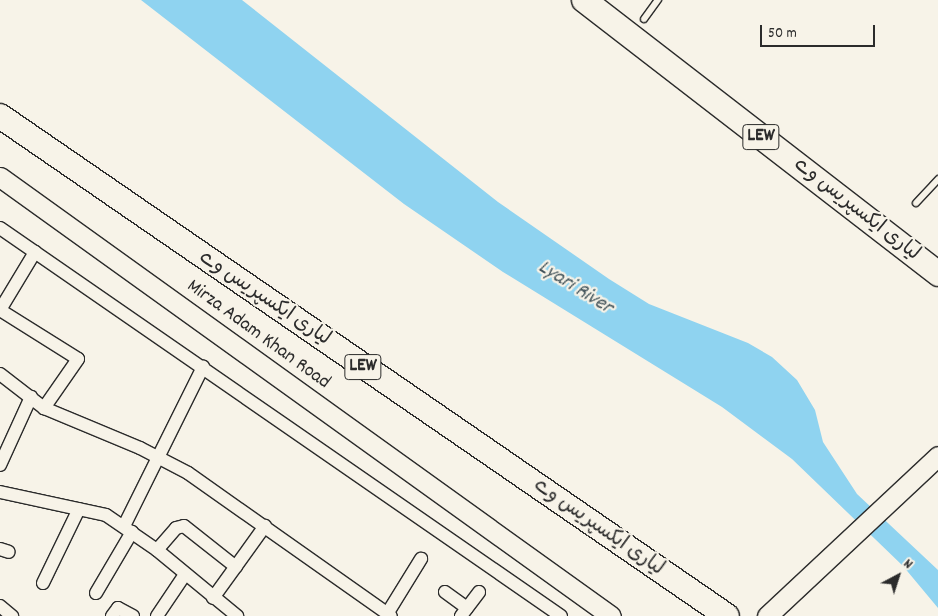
<!DOCTYPE html>
<meta charset="utf-8">
<style>
body{margin:0}
#map{position:relative;width:938px;height:616px;overflow:hidden;background:#f7f3e8;font-family:Dekko,"Playpen Sans Arabic",sans-serif}
div>[style]{position:absolute}
.water>*{inset:0;background:#8fd3f0}
.roads{filter:drop-shadow(1px 0 #2b2b2b) drop-shadow(-1px 0 #2b2b2b) drop-shadow(0 1px #2b2b2b) drop-shadow(0 -1px #2b2b2b)}
.lane>*{height:6px;margin:-3px;padding:0 3px;transform-origin:3px;border-radius:3px;background:#f7f3e8}
.street>*{height:12px;margin:-6px;padding:0 6px;transform-origin:6px;border-radius:6px;background:#f7f3e8}
.secondary>*{height:19px;margin:-9.5px;padding:0 9.5px;transform-origin:9.5px;border-radius:9.5px;background:#f7f3e8}
.highway>*{height:24px;margin:-12px;padding:0 12px;transform-origin:12px;border-radius:12px;background:#f7f3e8}
span{translate:-50% -50%;white-space:nowrap;text-align:center;line-height:1.15;-webkit-text-stroke:4.5px #f7f3e8;paint-order:stroke}
.shield-label span{padding:1px 4px;background:#f7f3e8;border:1px solid;border-radius:4px;-webkit-text-stroke-width:0}
.shield-label{font-size:19px;color:#2b2b2b;font-weight:700}
.street-label{font-size:20px;color:#2b2b2b}
.water-label{font-size:21px;color:#44555c;font-style:italic}
.north{position:absolute;left:873px;top:551px;width:50px;height:50px;-webkit-text-stroke:4px #f7f3e8;paint-order:stroke;rotate:40deg;font-size:14px;font-weight:700;line-height:20px;text-align:center;color:#2b2b2b}
.north::after{content:'';display:block;margin:auto;width:18px;height:22px;background:#2b2b2b;clip-path:polygon(50% 0,100% 100%,50% 72%,0 100%)}
.scale{position:absolute;left:760px;top:25px;width:115px;height:22px;box-sizing:border-box;border:2px solid #2b2b2b;border-top:0;padding-left:6px;font-size:15px;line-height:18px;white-space:nowrap;color:#2b2b2b;-webkit-text-stroke:4px #f7f3e8;paint-order:stroke}
</style>
<div id="map">
<div class="water">
<div style="clip-path:polygon(141px 0,242px 0,498px 202px,609px 279px,649px 304px,748px 343px,772px 357px,797px 380px,815px 410px,823px 442px,857px 494px,938px 570px,938px 608px,903px 566px,792px 459px,722px 407px,503px 272px,404px 204px)"></div>
</div>
<div class="roads">
<div class="lane">
<div style="left:644px;top:19px;width:24px;rotate:-54deg"></div>
<div style="left:916px;top:203px;width:33px;rotate:-47deg"></div>
</div>
<div class="street">
<div style="left:0;top:228px;width:682px;rotate:34.67deg"></div>
<div style="left:0;top:310px;width:92px;rotate:32.1deg"></div>
<div style="left:78px;top:359px;width:60px;rotate:124.8deg"></div>
<div style="left:0;top:310px;width:68px;rotate:-58.9deg"></div>
<div style="left:0;top:374px;width:56px;rotate:37.7deg"></div>
<div style="left:44px;top:408px;width:104px;rotate:22.6deg"></div>
<div style="left:140px;top:448px;width:54px;rotate:27.5deg"></div>
<div style="left:188px;top:473px;width:248px;rotate:35.2deg"></div>
<div style="left:0;top:465px;width:75px;rotate:-65.5deg"></div>
<div style="left:0;top:492px;width:108px;rotate:12.2deg"></div>
<div style="left:106px;top:515px;width:62px;rotate:34.5deg"></div>
<div style="left:157px;top:550px;width:104px;rotate:39.5deg"></div>
<div style="left:124px;top:526px;width:178px;rotate:-63.6deg"></div>
<div style="left:0;top:549px;width:9px;rotate:18deg"></div>
<div style="left:157px;top:550px;width:29px;rotate:-49deg"></div>
<div style="left:176px;top:528px;width:8px;rotate:-14deg"></div>
<div style="left:184px;top:526px;width:66px;rotate:38.3deg"></div>
<div style="left:43px;top:583px;width:82px;rotate:-64.1deg"></div>
<div style="left:445px;top:592px;width:27px;rotate:36deg"></div>
<div style="left:96px;top:593px;width:71px;rotate:-59.5deg"></div>
<div style="left:213px;top:598px;width:89px;rotate:-54.2deg"></div>
<div style="left:0;top:606px;width:16px;rotate:40deg"></div>
<div style="left:387px;top:614px;width:65px;rotate:-58.3deg"></div>
<div style="left:112px;top:616px;width:10px;rotate:-53deg"></div>
<div style="left:118px;top:608px;width:17px;rotate:28deg"></div>
<div style="left:157px;top:616px;width:48px;rotate:-56deg"></div>
<div style="left:461px;top:616px;width:30px;rotate:-53deg"></div>
</div>
<div class="secondary">
<div style="left:0;top:177px;width:752px;rotate:35.7deg"></div>
<div style="left:767px;top:616px;width:234px;rotate:-43.1deg"></div>
</div>
<div class="highway">
<div style="left:584px;top:0;width:448px;rotate:37.7deg"></div>
<div style="left:0;top:116px;width:882px;rotate:34.52deg"></div>
</div>
</div>
<div class="shield-label">
<span style="left:761px;top:137px">LEW</span>
<span style="left:363px;top:367px">LEW</span>
</div>
<div class="street-label">
<span style="left:856px;top:210px;rotate:38deg">لیاری ایکسپریس وے</span>
<span style="left:264px;top:299px;rotate:34deg">لیاری ایکسپریس وے</span>
<span style="left:258px;top:335px;rotate:36deg">Mirza Adam Khan Road</span>
<span style="left:598px;top:528px;rotate:35deg">لیاری ایکسپریس وے</span>
</div>
<div class="water-label">
<span style="left:575px;top:288px;rotate:32deg">Lyari River</span>
</div>
<div class="north">N</div>
<div class="scale">50 m</div>
</div>
